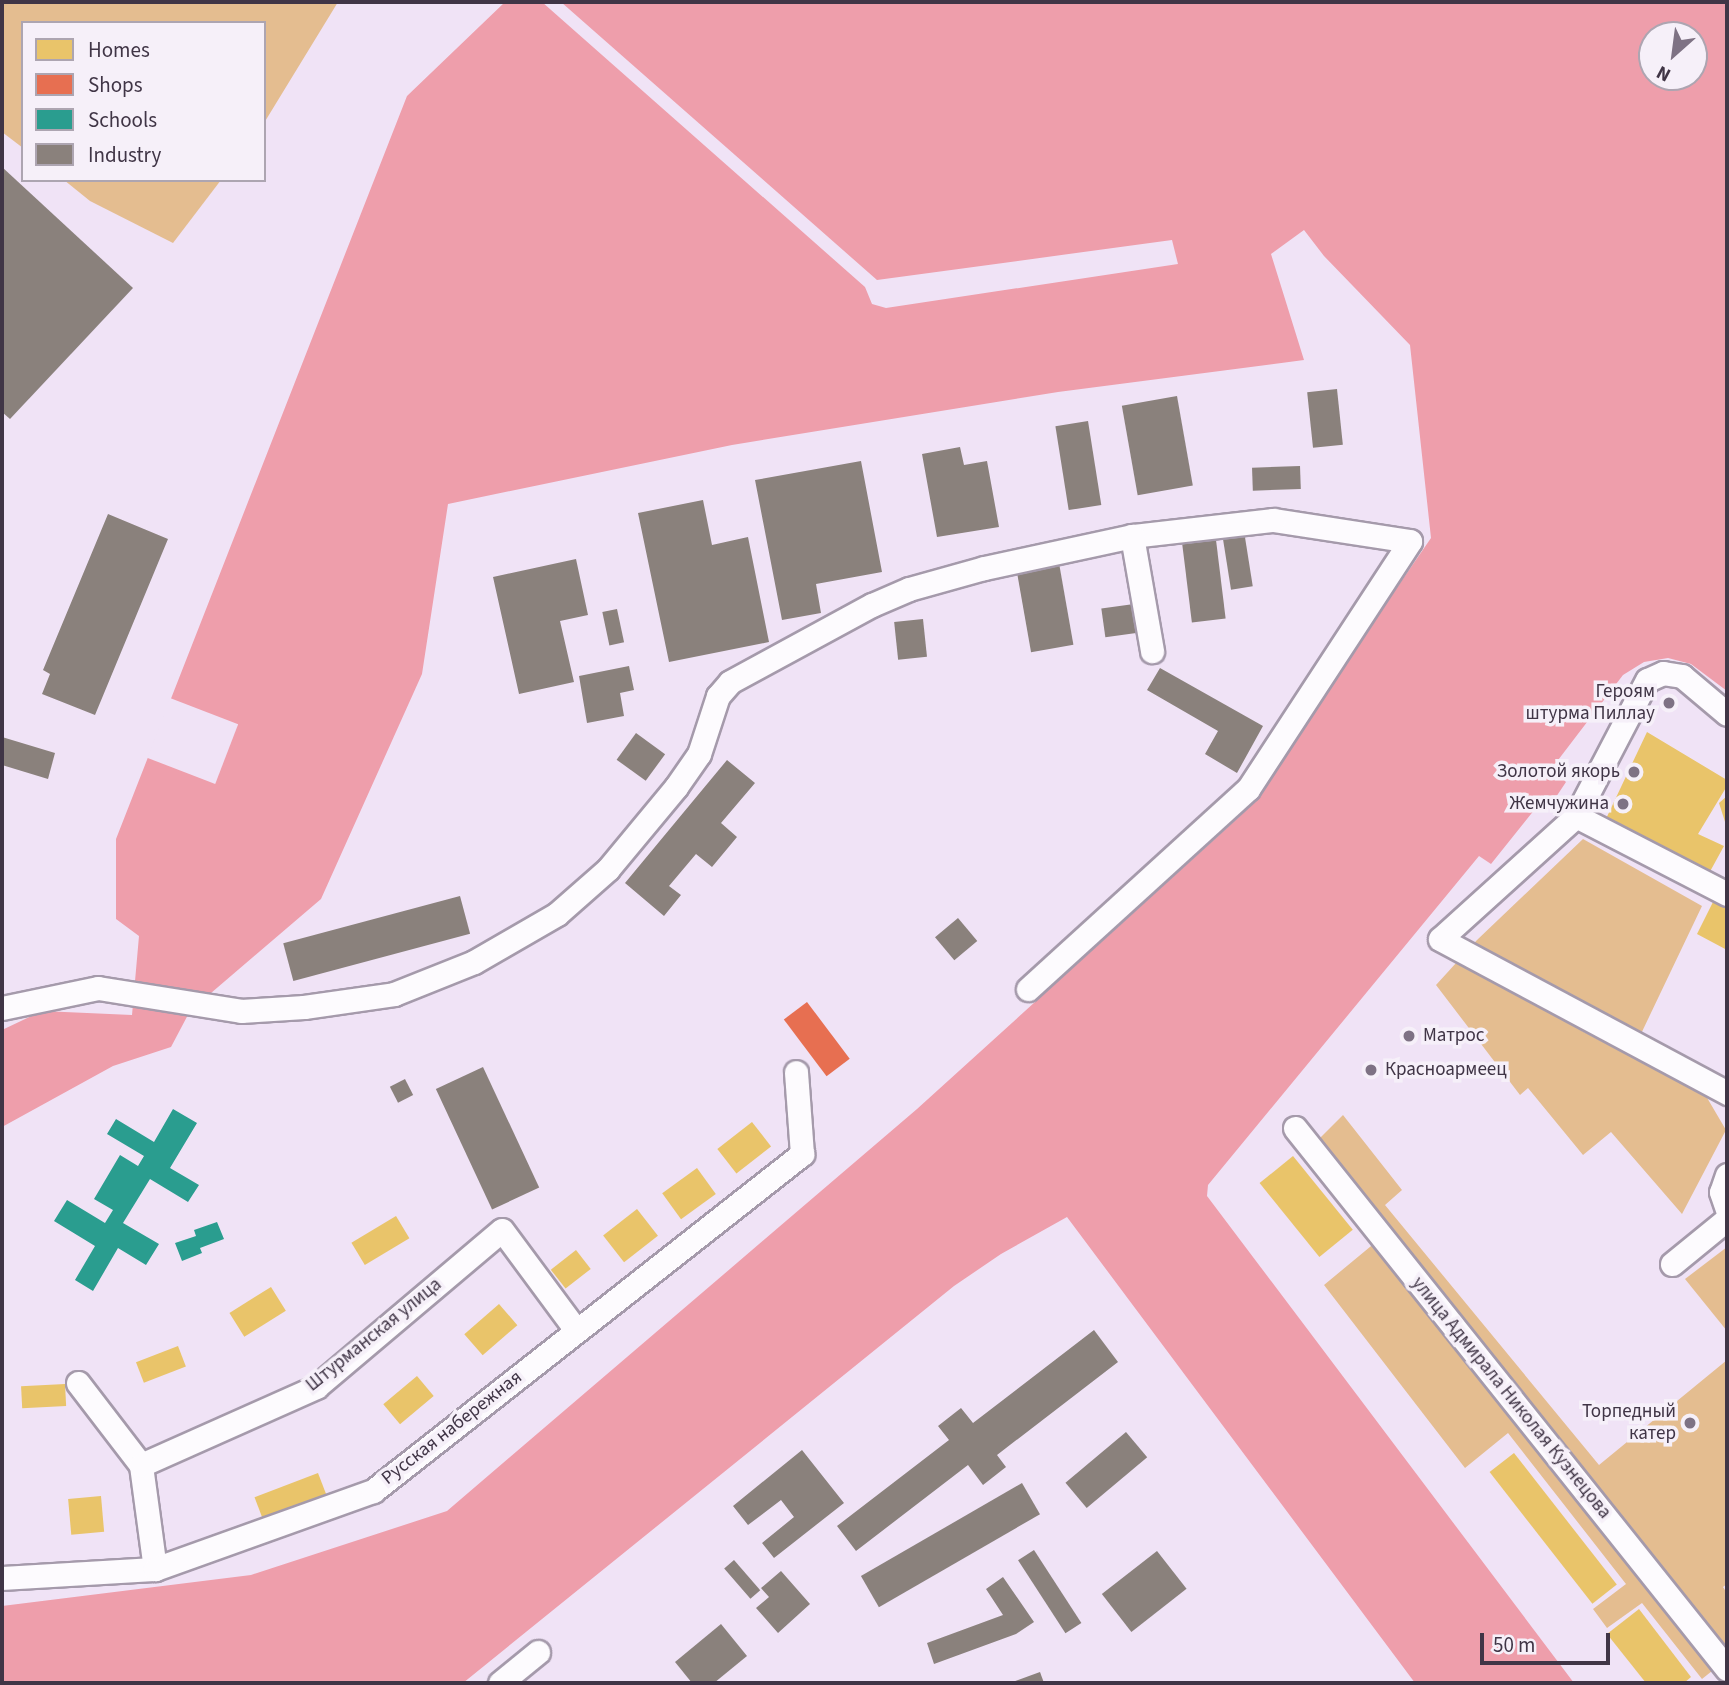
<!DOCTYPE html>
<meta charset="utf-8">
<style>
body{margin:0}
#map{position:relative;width:1729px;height:1685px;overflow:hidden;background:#f0e3f6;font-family:"Source Sans 3",sans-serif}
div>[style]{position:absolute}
.forest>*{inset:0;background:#e4bd90}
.water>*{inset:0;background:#ee9eab}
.pier>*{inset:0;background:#f0e3f6;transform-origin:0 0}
.homes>*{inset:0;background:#e9c46a;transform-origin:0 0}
.shops>*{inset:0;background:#e76f51;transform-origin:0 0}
.schools>*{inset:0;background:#2a9d8f}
.industry>*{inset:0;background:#8a817c;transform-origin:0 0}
.roads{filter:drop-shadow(2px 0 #a59aab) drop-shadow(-2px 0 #a59aab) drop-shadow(0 2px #a59aab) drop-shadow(0 -2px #a59aab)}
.minor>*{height:23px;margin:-11.5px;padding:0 11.5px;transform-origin:11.5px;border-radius:11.5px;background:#fdfbfe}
.dots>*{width:19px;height:19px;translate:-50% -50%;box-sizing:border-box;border:4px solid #f6f0f9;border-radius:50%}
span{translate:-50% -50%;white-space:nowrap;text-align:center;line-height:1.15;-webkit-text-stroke:7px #f6f0f9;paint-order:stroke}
.poi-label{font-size:19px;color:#403546}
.right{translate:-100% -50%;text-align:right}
.left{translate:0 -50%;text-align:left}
.street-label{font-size:19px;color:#403546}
.frame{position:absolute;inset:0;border:4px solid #403546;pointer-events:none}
.legend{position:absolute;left:21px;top:21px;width:245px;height:161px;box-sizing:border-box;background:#f6f0f9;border:2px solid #ada5b1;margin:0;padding:9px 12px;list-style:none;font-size:21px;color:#403546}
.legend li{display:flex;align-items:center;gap:14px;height:35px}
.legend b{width:35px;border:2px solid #ada5b1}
.north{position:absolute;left:1638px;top:21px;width:70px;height:70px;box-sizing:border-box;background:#f6f0f9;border:2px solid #ada5b1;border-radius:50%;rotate:208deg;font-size:19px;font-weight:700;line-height:28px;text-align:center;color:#403546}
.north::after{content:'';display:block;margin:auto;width:24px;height:32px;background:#7e7284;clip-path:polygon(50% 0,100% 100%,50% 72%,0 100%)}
.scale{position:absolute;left:1480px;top:1633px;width:130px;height:32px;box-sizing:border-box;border:4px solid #403546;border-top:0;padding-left:9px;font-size:21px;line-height:24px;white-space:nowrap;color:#403546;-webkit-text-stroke:5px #f6f0f9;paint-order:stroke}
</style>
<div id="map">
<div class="forest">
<div style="clip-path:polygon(2px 2px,338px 2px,264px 123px,264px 23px,23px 23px,23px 148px,2px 132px)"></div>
<div style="clip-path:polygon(64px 180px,221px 180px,173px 243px,90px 201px)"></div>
<div style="clip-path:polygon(1583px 839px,1702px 906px,1639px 1038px,1593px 1011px,1582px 1031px,1706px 1096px,1726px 1130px,1682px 1214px,1611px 1132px,1583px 1155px,1528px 1088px,1520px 1095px,1436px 985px,1477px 940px)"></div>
<div style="clip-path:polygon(1343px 1115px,1402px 1190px,1385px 1205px,1599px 1465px,1727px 1360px,1727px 1584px,1723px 1587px,1727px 1593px,1727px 1659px,1702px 1679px,1642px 1603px,1607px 1628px,1593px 1609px,1626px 1584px,1508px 1433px,1465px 1468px,1324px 1285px,1388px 1232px,1315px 1143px)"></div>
<div style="clip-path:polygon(1727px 1247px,1727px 1331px,1685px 1279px)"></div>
</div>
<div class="water">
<div style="clip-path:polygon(evenodd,505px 2px,1727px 2px,1727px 691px,1691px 664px,1668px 658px,1644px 662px,1623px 675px,1552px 768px,1566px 782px,1548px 809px,1539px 804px,1491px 864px,1479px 856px,1208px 1185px,1207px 1196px,1574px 1683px,1415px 1683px,1067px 1217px,1001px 1254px,954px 1286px,463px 1683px,2px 1683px,2px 1606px,251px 1575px,447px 1511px,917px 1109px,1240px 816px,1431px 538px,1410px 345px,1324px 256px,1304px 230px,1271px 254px,1304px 360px,1058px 392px,732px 445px,448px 504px,422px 674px,321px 899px,190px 1011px,171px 1047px,113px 1066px,2px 1127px,2px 1030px,42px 1011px,132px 1015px,139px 936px,116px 919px,116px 839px,407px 96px,505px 2px,1652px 35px,1694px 35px,1694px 77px,1652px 77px,1652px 35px)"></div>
</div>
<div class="pier">
<div style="clip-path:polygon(542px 2px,561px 2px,877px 280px,1172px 240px,1178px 264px,886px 308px,872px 304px,865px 287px)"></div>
<div style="left:170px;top:698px;width:73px;height:64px;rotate:21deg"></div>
</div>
<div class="homes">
<div style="clip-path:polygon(1647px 732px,1727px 780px,1727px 786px,1698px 834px,1724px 846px,1707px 877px,1604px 823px)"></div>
<div style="clip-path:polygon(1727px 796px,1727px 828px,1719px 803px)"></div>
<div style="clip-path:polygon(1713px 902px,1727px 909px,1727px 950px,1697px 934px)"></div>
<div style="left:752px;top:1122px;width:31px;height:44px;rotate:52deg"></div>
<div style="left:1293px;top:1156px;width:95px;height:43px;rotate:51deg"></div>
<div style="left:697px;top:1168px;width:32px;height:43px;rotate:54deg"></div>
<div style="left:637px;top:1209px;width:34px;height:43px;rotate:52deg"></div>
<div style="left:396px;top:1216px;width:26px;height:52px;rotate:59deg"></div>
<div style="left:576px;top:1250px;width:24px;height:32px;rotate:52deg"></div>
<div style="left:271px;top:1287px;width:28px;height:49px;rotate:58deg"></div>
<div style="left:499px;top:1304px;width:28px;height:46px;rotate:49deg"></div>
<div style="left:178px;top:1346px;width:22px;height:45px;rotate:69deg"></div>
<div style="left:417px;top:1376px;width:26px;height:44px;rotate:50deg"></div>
<div style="left:65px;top:1384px;width:22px;height:44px;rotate:87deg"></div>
<div style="left:1514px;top:1453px;width:167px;height:31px;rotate:52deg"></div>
<div style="left:318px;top:1473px;width:26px;height:68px;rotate:69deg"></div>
<div style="left:101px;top:1496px;width:36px;height:33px;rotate:85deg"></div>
<div style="clip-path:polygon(1639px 1609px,1691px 1677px,1684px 1683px,1646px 1683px,1607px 1634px)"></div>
</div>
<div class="shops">
<div style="left:807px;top:1002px;width:71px;height:29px;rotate:53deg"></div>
</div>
<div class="schools">
<div style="clip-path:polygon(173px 1109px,197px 1123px,170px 1168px,199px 1185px,188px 1202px,150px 1179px,123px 1223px,159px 1244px,146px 1265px,118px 1248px,93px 1291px,75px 1280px,95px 1246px,54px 1221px,67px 1200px,105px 1223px,113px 1210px,94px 1199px,120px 1155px,138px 1166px,144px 1156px,107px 1134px,116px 1119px,154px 1142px)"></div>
<div style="clip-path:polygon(217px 1222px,224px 1239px,200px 1248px,202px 1253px,182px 1261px,175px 1243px,196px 1236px,194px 1230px)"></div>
</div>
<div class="industry">
<div style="clip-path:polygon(2px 167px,133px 288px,10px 419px,2px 412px)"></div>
<div style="left:1337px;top:389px;width:56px;height:30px;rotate:84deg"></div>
<div style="left:1177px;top:396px;width:91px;height:56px;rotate:80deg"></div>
<div style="left:1088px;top:421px;width:85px;height:33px;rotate:81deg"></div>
<div style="clip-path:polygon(960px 447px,964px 465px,987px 461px,999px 527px,937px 537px,922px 454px)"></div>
<div style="clip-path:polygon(861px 461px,882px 572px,816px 584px,821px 613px,782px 620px,755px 480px)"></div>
<div style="left:1300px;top:466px;width:23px;height:48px;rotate:88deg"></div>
<div style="clip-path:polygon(703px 500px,712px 545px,748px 537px,769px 642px,669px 662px,638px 513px)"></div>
<div style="clip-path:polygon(108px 514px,168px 539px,95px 715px,42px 694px,50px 674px,43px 670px)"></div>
<div style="left:1244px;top:531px;width:56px;height:22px;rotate:81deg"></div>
<div style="left:1216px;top:540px;width:79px;height:34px;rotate:83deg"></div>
<div style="clip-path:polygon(576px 559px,588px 615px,560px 621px,574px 682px,519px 694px,493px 577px)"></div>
<div style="left:1059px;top:563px;width:83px;height:43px;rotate:80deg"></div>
<div style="left:1134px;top:604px;width:29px;height:33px;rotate:82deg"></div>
<div style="left:617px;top:609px;width:34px;height:15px;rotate:78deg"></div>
<div style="left:923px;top:619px;width:38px;height:29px;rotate:84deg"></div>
<div style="clip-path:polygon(629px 666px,634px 690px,620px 693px,624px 716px,587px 723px,579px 676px)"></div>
<div style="clip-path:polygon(1160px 668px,1263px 726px,1237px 773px,1205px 754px,1218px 731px,1147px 690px)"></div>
<div style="left:636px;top:733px;width:36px;height:33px;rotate:36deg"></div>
<div style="clip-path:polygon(2px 737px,55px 753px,48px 779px,2px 765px)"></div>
<div style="clip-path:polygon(727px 760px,755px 783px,721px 823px,737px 837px,712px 867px,696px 854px,669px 886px,681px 895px,664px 916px,625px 883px)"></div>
<div style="left:460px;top:896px;width:39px;height:183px;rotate:75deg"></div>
<div style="left:958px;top:918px;width:30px;height:30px;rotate:50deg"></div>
<div style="left:483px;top:1067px;width:133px;height:52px;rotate:65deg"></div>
<div style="left:405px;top:1079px;width:18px;height:17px;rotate:63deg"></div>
<div style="clip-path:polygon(1094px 1330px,1118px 1362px,997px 1455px,1006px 1467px,983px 1485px,968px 1465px,856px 1551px,837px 1526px,949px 1440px,938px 1426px,961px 1408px,973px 1423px)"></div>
<div style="left:1126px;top:1432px;width:33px;height:79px;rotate:50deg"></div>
<div style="clip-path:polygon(802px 1450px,844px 1503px,774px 1558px,762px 1543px,794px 1517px,781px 1500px,748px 1525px,733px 1506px)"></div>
<div style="left:1022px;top:1483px;width:36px;height:186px;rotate:60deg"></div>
<div style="left:1034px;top:1550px;width:87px;height:19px;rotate:57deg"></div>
<div style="left:1157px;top:1551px;width:48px;height:70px;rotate:52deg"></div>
<div style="left:734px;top:1560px;width:40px;height:13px;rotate:49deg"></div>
<div style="clip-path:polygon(781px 1571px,810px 1604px,778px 1633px,756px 1608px,769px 1597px,761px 1588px)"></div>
<div style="clip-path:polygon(1003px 1577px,1034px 1622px,1016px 1634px,934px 1664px,927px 1643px,1003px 1615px,986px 1589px)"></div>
<div style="clip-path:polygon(721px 1624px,747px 1656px,714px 1683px,692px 1683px,675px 1662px)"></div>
<div style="clip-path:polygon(1040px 1672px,1044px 1683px,1010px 1683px)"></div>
</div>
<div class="roads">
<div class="minor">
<div style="left:1727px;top:714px;width:59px;rotate:-139.8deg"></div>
<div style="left:1682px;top:676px;width:19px;rotate:-171deg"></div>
<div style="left:1663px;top:673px;width:17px;rotate:156deg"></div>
<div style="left:1647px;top:680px;width:153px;rotate:117.6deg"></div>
<div style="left:1576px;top:816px;width:183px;rotate:137.9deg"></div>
<div style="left:1440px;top:939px;width:326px;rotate:28.2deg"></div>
<div style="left:1576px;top:816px;width:170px;rotate:27.3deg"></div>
<div style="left:1028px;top:989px;width:297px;rotate:-42.3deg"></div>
<div style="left:1248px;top:789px;width:296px;rotate:-56.8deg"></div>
<div style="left:1410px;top:541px;width:139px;rotate:-171.3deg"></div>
<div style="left:1273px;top:520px;width:142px;rotate:173.5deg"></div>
<div style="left:2px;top:1008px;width:98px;rotate:-11.8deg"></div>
<div style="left:98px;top:988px;width:145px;rotate:9.1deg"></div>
<div style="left:241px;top:1011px;width:63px;rotate:-3.6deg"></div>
<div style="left:304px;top:1007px;width:91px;rotate:-8.2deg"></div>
<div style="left:394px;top:994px;width:86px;rotate:-21.8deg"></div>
<div style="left:474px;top:962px;width:96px;rotate:-30deg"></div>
<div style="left:557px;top:914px;width:68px;rotate:-41.4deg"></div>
<div style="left:608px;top:869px;width:107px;rotate:-50.3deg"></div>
<div style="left:676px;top:787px;width:40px;rotate:-55.1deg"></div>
<div style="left:699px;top:754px;width:61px;rotate:-71.9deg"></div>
<div style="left:718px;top:696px;width:18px;rotate:-49deg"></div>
<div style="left:730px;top:682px;width:162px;rotate:-28.5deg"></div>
<div style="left:872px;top:605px;width:40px;rotate:-23.4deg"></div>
<div style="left:909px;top:589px;width:78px;rotate:-15.6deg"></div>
<div style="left:984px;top:568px;width:151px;rotate:-12.2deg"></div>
<div style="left:1132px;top:536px;width:117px;rotate:80.1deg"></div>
<div style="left:1295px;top:1128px;width:692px;rotate:51.39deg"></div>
<div style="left:1727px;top:1175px;width:18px;rotate:109deg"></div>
<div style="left:1721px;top:1192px;width:18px;rotate:71deg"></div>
<div style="left:1672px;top:1264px;width:71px;rotate:-39.3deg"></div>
<div style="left:78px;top:1383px;width:103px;rotate:52.5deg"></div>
<div style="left:155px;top:1569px;width:105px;rotate:-97.7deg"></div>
<div style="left:141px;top:1465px;width:192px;rotate:-24deg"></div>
<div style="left:316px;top:1387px;width:243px;rotate:-40.2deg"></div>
<div style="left:502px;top:1230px;width:124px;rotate:53.5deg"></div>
<div style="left:2px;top:1578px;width:153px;rotate:-3.4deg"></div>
<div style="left:155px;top:1569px;width:232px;rotate:-19.7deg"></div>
<div style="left:373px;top:1491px;width:546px;rotate:-38.15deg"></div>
<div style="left:802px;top:1154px;width:82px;rotate:-94.2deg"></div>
<div style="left:500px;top:1683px;width:49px;rotate:-39.2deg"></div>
</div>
</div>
<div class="dots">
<div style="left:1669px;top:703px;background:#7e7284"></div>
<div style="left:1634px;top:772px;background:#7e7284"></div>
<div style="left:1623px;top:804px;background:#7e7284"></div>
<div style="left:1409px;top:1036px;background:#7e7284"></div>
<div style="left:1371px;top:1070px;background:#7e7284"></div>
<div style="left:1690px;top:1423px;background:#7e7284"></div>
</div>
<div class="poi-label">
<span class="right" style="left:1655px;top:703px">Героям<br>штурма Пиллау</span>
<span class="right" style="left:1620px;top:772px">Золотой якорь</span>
<span class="right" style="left:1609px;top:804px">Жемчужина</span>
<span class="left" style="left:1423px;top:1036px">Матрос</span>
<span class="left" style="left:1385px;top:1070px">Красноармеец</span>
<span class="right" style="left:1676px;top:1423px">Торпедный<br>катер</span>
</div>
<div class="street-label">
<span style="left:374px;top:1335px;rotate:-39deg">Штурманская улица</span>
<span style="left:1511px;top:1398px;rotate:51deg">улица Адмирала Николая Кузнецова</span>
<span style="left:452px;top:1428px;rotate:-38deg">Русская набережная</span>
</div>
<div class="frame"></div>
<ul class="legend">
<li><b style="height:19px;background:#e9c46a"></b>Homes</li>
<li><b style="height:19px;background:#e76f51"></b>Shops</li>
<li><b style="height:19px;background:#2a9d8f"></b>Schools</li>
<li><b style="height:19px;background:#8a817c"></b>Industry</li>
</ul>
<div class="north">N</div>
<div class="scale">50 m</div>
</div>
